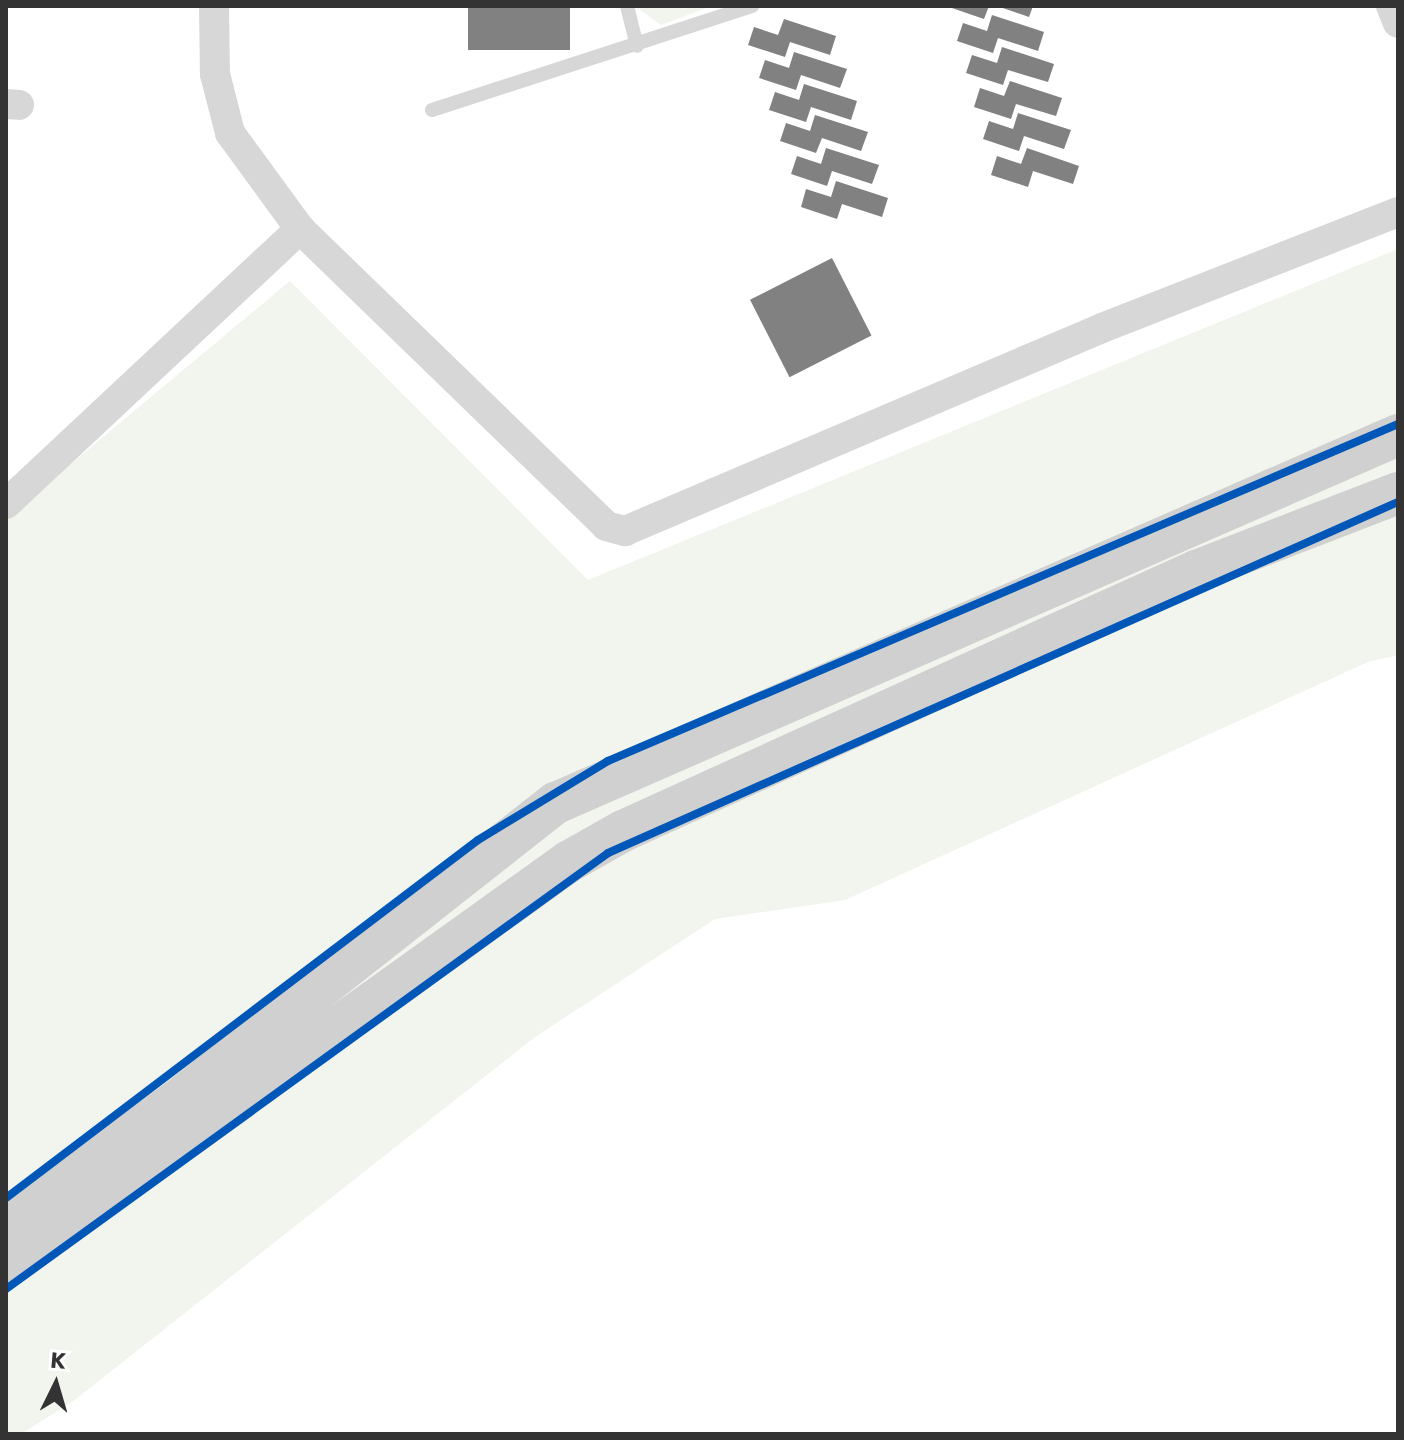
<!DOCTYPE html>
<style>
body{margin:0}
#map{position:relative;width:1404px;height:1440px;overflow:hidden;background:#fff;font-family:Jost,sans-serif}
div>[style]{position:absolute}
.green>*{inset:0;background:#f1f5ed}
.building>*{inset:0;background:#818181;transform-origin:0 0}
.lane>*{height:14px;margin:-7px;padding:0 7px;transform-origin:7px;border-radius:7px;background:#d7d7d7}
.street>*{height:30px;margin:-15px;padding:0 15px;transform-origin:15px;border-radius:15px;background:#d7d7d7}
.secondary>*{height:42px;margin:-21px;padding:0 21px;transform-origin:21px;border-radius:21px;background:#d0d0d0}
.cycleway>*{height:8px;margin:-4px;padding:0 4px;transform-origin:4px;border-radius:4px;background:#0057b8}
span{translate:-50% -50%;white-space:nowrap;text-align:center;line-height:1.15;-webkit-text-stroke:8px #fff;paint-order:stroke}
.frame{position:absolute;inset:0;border:8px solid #333;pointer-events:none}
.north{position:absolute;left:16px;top:1344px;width:80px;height:80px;-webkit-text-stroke:6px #fff;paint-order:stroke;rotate:5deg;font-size:22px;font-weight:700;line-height:32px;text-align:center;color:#333}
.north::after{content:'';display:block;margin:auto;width:28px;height:36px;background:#333;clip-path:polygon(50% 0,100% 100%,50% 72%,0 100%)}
</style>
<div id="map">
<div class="green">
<div style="clip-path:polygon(635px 6px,712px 6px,661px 25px)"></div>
<div style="clip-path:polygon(1398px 249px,1398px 655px,1368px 662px,845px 900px,715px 919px,535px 1037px,72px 1402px,21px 1434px,6px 1434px,6px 518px,290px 281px,588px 580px)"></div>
</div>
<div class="building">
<div style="left:468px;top:6px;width:102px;height:44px"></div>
<div style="clip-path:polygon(946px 6px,989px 6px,984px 19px)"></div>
<div style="clip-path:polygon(997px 6px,1033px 6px,1029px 17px)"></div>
<div style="clip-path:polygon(992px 15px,1044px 32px,1038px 51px,998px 38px,993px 53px,957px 41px,963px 23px,987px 31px)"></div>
<div style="clip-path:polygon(784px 19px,836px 36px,830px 55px,790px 42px,785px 57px,748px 45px,754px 27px,778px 35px)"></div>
<div style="clip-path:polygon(1002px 47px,1054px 64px,1048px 82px,1008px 70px,1003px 85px,966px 73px,972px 55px,997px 63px)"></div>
<div style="clip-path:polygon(794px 52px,847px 69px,840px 88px,801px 75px,796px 90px,759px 78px,765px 60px,789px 68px)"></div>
<div style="clip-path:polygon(1010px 81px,1062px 98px,1056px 116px,1016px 104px,1011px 119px,974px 107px,980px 88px,1004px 96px)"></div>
<div style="clip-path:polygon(804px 84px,857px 101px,851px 120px,811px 107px,806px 122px,769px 110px,775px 92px,799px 100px)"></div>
<div style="clip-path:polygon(1018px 113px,1071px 130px,1064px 149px,1024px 136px,1019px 151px,983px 139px,989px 121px,1013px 129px)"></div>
<div style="clip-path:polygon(815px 115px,868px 132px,861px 151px,822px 138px,816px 153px,780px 141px,786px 123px,810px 131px)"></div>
<div style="clip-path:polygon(826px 148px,879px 165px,872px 184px,832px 171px,827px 186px,791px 174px,797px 156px,821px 164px)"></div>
<div style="clip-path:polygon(1027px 148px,1079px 166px,1073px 184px,1033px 171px,1028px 187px,991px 175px,997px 156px,1021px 164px)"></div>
<div style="clip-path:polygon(836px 181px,888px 198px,882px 217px,842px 204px,837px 219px,801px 207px,806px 189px,831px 197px)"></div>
<div style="left:832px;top:258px;width:87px;height:92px;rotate:63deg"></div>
</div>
<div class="lane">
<div style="left:627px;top:6px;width:41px;rotate:76deg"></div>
<div style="left:432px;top:110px;width:337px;rotate:-18deg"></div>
</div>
<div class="street">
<div style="left:214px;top:6px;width:68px;rotate:89.2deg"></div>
<div style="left:215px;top:74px;width:61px;rotate:75.7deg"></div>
<div style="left:230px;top:133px;width:119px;rotate:53.9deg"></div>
<div style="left:300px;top:229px;width:426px;rotate:44.1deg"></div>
<div style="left:606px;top:526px;width:20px;rotate:15deg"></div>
<div style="left:625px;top:531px;width:518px;rotate:-23.05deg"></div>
<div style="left:1102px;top:328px;width:318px;rotate:-21.4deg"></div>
<div style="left:1391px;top:6px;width:18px;rotate:68deg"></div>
<div style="left:6px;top:104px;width:13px;rotate:4deg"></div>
<div style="left:6px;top:504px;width:403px;rotate:-43.1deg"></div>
</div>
<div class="secondary">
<div style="left:6px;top:1224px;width:212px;rotate:-35.8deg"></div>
<div style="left:178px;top:1100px;width:481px;rotate:-38.2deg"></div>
<div style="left:556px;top:803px;width:919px;rotate:-23.61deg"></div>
<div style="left:6px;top:1265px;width:692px;rotate:-35.64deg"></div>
<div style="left:568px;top:862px;width:63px;rotate:-29.4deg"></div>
<div style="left:623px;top:831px;width:629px;rotate:-24.41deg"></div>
<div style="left:1196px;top:571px;width:217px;rotate:-21.1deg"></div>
</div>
<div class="cycleway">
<div style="left:6px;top:1198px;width:592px;rotate:-37.18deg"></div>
<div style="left:478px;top:840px;width:152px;rotate:-31.3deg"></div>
<div style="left:608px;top:761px;width:859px;rotate:-23.1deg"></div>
<div style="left:6px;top:1289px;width:743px;rotate:-35.91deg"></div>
<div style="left:608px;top:853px;width:864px;rotate:-23.96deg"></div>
</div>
<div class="frame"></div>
<div class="north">K</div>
</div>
